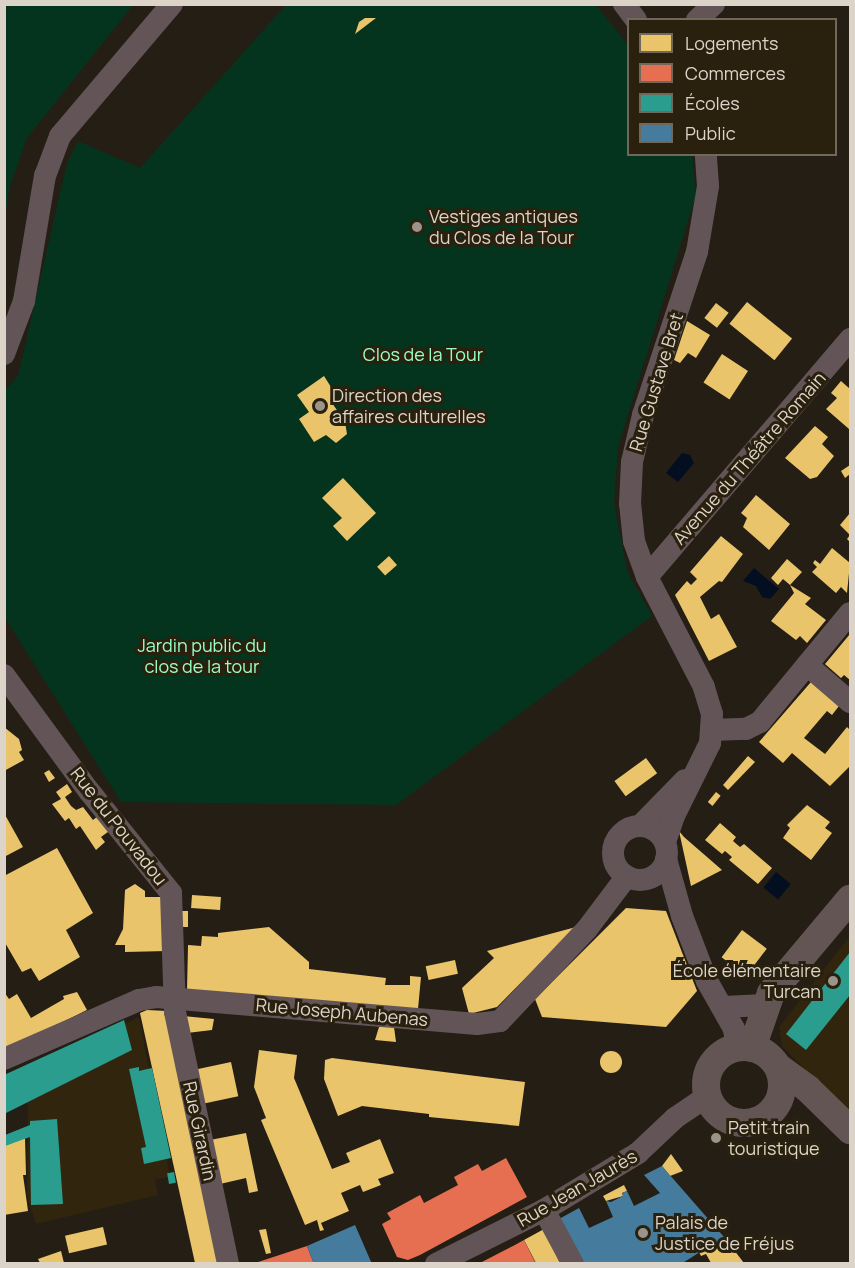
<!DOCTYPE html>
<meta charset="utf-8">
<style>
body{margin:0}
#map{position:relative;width:855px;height:1268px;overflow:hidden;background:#241e14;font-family:Manrope,sans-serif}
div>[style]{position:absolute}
.built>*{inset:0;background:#32250e}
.green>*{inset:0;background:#05341e}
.water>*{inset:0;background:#030f21;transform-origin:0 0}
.homes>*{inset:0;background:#e9c46a;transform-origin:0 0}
.round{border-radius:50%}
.shops>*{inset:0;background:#e76f51}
.schools>*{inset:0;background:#2a9d8f;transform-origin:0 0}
.public>*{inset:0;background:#457b9d}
.minor>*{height:22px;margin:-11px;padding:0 11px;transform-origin:11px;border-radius:11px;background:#635557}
.minor>.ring{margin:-11px;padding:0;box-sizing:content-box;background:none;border:22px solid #635557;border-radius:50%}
.major>*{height:28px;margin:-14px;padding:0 14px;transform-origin:14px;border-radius:14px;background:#645555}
.major>.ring{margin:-14px;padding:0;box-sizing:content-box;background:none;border:28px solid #645555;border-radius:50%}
.dots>*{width:16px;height:16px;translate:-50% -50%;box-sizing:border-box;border:3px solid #2a200e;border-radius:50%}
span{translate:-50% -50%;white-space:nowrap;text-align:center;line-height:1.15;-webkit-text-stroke:6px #2a200e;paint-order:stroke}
.poi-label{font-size:18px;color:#dcd4c9}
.left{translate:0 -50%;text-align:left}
.right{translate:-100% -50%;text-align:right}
.park-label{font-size:18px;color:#98fec4}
.street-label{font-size:18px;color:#dcd4c9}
.frame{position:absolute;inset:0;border:6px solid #dcd4c9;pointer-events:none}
.legend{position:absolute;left:627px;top:18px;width:210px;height:138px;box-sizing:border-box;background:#2a200e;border:2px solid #716859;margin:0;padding:8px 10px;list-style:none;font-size:18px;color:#dcd4c9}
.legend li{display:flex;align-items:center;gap:12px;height:30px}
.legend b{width:30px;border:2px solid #716859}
</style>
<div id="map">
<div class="built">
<div style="clip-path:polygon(850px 936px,850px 1116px,782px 1046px,779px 1027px)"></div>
<div style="clip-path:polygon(139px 1017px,170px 1177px,155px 1179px,158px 1195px,36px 1224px,27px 1196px,28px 1106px,14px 1076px)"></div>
</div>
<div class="green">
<div style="clip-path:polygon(5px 4px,133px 5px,27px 138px,10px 186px,5px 218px)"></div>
<div style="clip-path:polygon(286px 5px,596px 5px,628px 45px,628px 154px,692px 155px,696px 195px,618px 447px,614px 503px,627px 571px,652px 616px,396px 805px,121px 802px,5px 618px,5px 390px,18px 376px,67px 163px,78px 141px,140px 168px)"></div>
</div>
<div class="water">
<div style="clip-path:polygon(682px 453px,690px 455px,694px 463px,678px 482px,666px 473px)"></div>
<div style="clip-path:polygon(754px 568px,779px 589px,770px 599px,762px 597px,756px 586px,743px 581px)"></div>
<div style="left:776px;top:872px;width:19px;height:20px;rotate:39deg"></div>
</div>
<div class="homes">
<div style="clip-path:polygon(365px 18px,376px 18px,355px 34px,359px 22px)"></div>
<div style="left:747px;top:302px;width:58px;height:28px;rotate:39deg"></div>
<div style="left:716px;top:303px;width:16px;height:19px;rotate:38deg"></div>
<div style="clip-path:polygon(687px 321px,710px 335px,696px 358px,688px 353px,680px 363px,674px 360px)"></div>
<div style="left:722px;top:354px;width:31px;height:34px;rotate:33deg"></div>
<div style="clip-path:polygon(324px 376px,336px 395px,330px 400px,345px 422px,347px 434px,336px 443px,326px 435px,314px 442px,299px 419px,309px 412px,297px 395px)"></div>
<div style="clip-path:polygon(841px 381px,850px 389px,849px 429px,826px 409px,837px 398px,831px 393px)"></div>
<div style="clip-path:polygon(815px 426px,828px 437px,822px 444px,834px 456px,817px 477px,810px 479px,785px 458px)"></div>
<div style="clip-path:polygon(850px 465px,850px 474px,845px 478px,841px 471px)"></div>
<div style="clip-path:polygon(343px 478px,376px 513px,347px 541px,333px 526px,342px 518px,322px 498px)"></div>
<div style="clip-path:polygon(756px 495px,790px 524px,769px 550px,743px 527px,747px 518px,741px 513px)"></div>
<div style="clip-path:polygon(850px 513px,850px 542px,847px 539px,850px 535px,840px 525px)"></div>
<div style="clip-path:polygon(721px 536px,743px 554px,722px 582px,719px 581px,700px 597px,711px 619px,719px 614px,737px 647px,709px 661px,675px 595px,687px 581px,691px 585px,697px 579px,690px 572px)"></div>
<div style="clip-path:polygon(832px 548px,850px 563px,847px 593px,841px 587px,836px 593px,812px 572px,817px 567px,813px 563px,815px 560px,820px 564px)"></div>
<div style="left:389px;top:556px;width:12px;height:16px;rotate:48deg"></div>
<div style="clip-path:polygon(787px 559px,802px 572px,790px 585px,783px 579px,778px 585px,771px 578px)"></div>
<div style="clip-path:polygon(790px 585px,811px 598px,805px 604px,826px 620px,807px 643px,800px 636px,796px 640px,771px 621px,794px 593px)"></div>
<div style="clip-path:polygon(850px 634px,850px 680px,844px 675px,841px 678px,825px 664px)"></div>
<div style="clip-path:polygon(811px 682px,839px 706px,832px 715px,827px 711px,804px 738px,825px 754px,847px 727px,850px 730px,850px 766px,830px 786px,792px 753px,783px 763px,759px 742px)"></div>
<div style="clip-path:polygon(4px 727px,19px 739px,22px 750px,19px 752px,24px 760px,4px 771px)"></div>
<div style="clip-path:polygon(748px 756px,755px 762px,728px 790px,723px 785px)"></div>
<div style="left:646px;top:758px;width:19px;height:39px;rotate:54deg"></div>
<div style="clip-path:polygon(49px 770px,55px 778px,49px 782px,44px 773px)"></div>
<div style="clip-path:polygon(67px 784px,72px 792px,65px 797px,71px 806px,76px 810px,83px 807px,93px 820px,98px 816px,112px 829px,101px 837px,105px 842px,96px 850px,80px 826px,76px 829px,69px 818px,65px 821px,52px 804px,61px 799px,56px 792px)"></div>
<div style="left:716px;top:792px;width:6px;height:13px;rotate:39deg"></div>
<div style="clip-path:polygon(807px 805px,830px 822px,825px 828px,832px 833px,811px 860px,783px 838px,790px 828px,787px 825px)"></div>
<div style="clip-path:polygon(4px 813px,23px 847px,4px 857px)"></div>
<div style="clip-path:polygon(720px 823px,736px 837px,733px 841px,740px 847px,744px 844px,772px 868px,758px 884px,729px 860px,732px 857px,725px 851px,722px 854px,705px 840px)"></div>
<div style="clip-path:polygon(679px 831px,684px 837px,722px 870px,691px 886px)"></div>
<div style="clip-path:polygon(57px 848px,93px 913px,66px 930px,80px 957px,39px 981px,31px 968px,22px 972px,4px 941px,4px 876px)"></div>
<div style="clip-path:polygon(135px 884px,145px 891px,145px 897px,162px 897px,167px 951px,125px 952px,125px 945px,115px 945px,123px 929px,125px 890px)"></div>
<div style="left:192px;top:895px;width:29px;height:13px;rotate:4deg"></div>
<div style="clip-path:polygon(626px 908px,666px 911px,697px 991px,666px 1027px,542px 1017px,535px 999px)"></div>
<div style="left:179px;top:911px;width:9px;height:16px"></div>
<div style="clip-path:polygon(269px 927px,309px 962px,309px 969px,386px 978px,385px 985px,410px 985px,410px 976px,421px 977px,418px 1009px,187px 990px,188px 945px,201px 946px,202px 936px,218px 937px,218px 933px)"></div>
<div style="clip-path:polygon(576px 927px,497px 1007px,469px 1014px,462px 988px,494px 958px,487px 951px)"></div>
<div style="left:742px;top:930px;width:31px;height:34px;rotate:37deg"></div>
<div style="left:455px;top:960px;width:14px;height:30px;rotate:78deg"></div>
<div style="clip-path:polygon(4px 992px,9px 999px,17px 994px,31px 1018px,64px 999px,63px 996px,77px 992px,87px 1010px,4px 1051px)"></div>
<div style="clip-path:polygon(147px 1010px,167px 1011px,219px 1263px,195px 1263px,140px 1013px)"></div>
<div style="clip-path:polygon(183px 1016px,214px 1019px,212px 1030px,187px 1033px)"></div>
<div style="clip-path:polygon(379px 1027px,394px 1027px,396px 1042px,375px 1040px)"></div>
<div style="clip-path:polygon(259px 1050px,297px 1055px,294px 1078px,332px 1169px,350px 1162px,346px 1153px,380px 1139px,394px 1173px,378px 1179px,381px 1185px,363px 1192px,360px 1185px,341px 1193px,349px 1211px,321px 1223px,324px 1230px,320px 1231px,317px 1220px,305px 1225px,261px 1120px,266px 1118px,254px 1087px)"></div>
<div class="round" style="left:600px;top:1051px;width:22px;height:22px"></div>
<div style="clip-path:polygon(332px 1058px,525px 1082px,519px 1126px,429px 1117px,429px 1114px,362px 1106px,338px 1116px,324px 1079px,325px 1060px)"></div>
<div style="left:231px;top:1062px;width:35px;height:36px;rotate:78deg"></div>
<div style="clip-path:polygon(246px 1133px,258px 1191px,249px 1193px,246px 1178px,220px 1184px,210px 1140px)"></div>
<div style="clip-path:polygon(25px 1138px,26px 1175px,23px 1175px,28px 1211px,4px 1215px,4px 1146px)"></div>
<div style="clip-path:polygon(671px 1154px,683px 1171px,670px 1176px,662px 1166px)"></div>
<div style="clip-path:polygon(624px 1185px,627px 1191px,622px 1193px,623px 1196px,606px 1201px,603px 1196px)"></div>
<div style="left:103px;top:1227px;width:18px;height:39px;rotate:77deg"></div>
<div style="clip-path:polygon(266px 1229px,271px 1253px,266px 1254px,259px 1230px)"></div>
<div style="clip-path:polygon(544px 1229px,560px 1263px,536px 1263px,524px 1240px)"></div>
<div style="clip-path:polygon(724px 1237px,744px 1263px,711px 1263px,706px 1254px,701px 1256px,699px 1252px)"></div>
<div style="clip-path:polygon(61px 1251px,64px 1263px,40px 1263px,38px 1259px)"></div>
</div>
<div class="shops">
<div style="clip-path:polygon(506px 1158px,527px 1197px,420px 1255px,408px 1260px,397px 1257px,382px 1224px,391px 1219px,387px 1213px,420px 1195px,424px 1203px,458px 1185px,454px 1177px,478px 1164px,482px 1171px)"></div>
<div style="clip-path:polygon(524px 1240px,536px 1264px,478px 1264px,513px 1246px)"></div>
<div style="clip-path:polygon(307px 1246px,314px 1264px,255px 1264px,255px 1263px)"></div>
</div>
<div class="schools">
<div style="clip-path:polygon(850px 952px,850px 995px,806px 1050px,786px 1034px)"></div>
<div style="clip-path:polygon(124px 1020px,132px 1050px,4px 1114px,4px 1075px)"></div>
<div style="clip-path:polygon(139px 1067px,139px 1071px,152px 1068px,171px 1158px,144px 1164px,141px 1148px,146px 1147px,129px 1069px)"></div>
<div style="clip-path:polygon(57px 1119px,63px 1204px,31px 1205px,30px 1137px,5px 1146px,5px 1135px,30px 1125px,30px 1121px)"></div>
<div style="left:174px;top:1172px;width:11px;height:7px;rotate:80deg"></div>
</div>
<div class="public">
<div style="clip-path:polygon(662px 1166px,724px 1237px,681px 1264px,582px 1264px,559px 1219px,579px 1208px,589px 1228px,613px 1217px,606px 1201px,611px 1202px,623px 1196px,622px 1193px,627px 1191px,634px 1206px,660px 1193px,644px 1175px)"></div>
<div style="clip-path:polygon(355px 1225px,372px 1264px,314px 1264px,307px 1246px)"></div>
</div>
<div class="minor">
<div style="left:624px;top:4px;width:20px;rotate:53deg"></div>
<div style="left:697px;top:20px;width:23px;rotate:-43deg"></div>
<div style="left:4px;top:354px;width:57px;rotate:-69.3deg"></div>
<div style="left:24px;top:301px;width:127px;rotate:-80.5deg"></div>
<div style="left:45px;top:176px;width:43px;rotate:-69.4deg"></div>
<div style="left:60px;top:136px;width:173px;rotate:-49.7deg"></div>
<div style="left:647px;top:577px;width:313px;rotate:-49.5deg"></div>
<div style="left:807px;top:665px;width:57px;rotate:40.7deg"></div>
<div style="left:4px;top:675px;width:144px;rotate:53.8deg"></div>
<div style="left:89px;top:791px;width:131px;rotate:51.2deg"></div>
<div style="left:171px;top:893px;width:119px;rotate:88.1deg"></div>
<div style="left:175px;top:1012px;width:258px;rotate:78.1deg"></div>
<div style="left:712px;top:730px;width:34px;rotate:-2deg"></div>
<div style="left:746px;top:729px;width:16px;rotate:-27deg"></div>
<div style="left:760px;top:722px;width:141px;rotate:-50.5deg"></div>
<div style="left:640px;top:826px;width:64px;rotate:-45.6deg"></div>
<div class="ring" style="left:613px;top:826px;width:32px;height:32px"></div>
<div style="left:665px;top:842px;width:28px;rotate:-71deg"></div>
<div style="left:674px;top:816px;width:81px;rotate:-63.7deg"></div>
<div style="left:710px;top:743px;width:29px;rotate:-86deg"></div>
<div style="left:712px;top:714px;width:28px;rotate:-107deg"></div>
<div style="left:704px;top:687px;width:124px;rotate:-117.4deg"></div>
<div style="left:647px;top:577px;width:38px;rotate:-110deg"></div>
<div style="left:634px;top:541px;width:37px;rotate:-96deg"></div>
<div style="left:630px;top:504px;width:42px;rotate:-87.3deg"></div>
<div style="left:632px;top:462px;width:48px;rotate:-76.8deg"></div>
<div style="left:643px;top:415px;width:172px;rotate:-71.7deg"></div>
<div style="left:697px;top:252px;width:67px;rotate:-80.5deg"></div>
<div style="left:708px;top:186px;width:32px;rotate:-94deg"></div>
<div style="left:666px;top:859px;width:59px;rotate:74.3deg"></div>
<div style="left:682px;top:916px;width:70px;rotate:69deg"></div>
<div style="left:707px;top:981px;width:55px;rotate:60.6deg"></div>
<div style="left:734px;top:1029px;width:19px;rotate:81deg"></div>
<div style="left:724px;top:1007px;width:40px;rotate:-2.9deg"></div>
<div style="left:4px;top:1059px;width:147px;rotate:-23.6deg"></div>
<div style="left:139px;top:1000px;width:17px;rotate:-10deg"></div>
<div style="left:156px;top:997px;width:322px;rotate:4.8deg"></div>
<div style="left:477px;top:1024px;width:23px;rotate:-7deg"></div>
<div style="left:500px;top:1021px;width:127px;rotate:-46.6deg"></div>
<div style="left:587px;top:929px;width:66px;rotate:-53deg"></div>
<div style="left:544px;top:1210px;width:61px;rotate:61.8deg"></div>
<div style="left:436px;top:1264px;width:121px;rotate:-26.6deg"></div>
<div style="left:544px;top:1210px;width:110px;rotate:-31.2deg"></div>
<div style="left:638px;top:1153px;width:51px;rotate:-43.4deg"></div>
<div style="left:675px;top:1118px;width:40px;rotate:-34deg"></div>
</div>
<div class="major">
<div class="ring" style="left:706px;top:1047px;width:48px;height:48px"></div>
<div style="left:752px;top:1048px;width:58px;rotate:-70.9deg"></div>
<div style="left:771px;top:993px;width:123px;rotate:-50deg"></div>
<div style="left:778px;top:1067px;width:37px;rotate:36deg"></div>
<div style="left:808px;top:1089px;width:59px;rotate:44.3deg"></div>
</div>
<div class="dots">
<div style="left:417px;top:227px;background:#9c948a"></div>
<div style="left:320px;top:406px;background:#9c948a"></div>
<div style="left:833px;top:981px;background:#9c948a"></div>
<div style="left:716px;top:1138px;background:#9c948a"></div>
<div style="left:643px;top:1233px;background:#9c948a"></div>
</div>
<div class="poi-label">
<span class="left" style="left:429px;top:227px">Vestiges antiques<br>du Clos de la Tour</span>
<span class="left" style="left:332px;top:406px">Direction des<br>affaires culturelles</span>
<span class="right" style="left:821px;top:981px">École élémentaire<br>Turcan</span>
<span class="left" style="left:728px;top:1138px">Petit train<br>touristique</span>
<span class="left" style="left:655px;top:1233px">Palais de<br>Justice de Fréjus</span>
</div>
<div class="park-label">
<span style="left:423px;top:354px">Clos de la Tour</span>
<span style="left:202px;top:656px">Jardin public du<br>clos de la tour</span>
</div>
<div class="street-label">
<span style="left:656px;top:382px;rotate:-73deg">Rue Gustave Bret</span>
<span style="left:749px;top:458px;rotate:-49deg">Avenue du Théâtre Romain</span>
<span style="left:119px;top:826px;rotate:52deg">Rue du Pouvadou</span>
<span style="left:342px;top:1012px;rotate:5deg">Rue Joseph Aubenas</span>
<span style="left:200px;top:1131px;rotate:78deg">Rue Girardin</span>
<span style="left:577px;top:1188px;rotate:-30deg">Rue Jean Jaurès</span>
</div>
<div class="frame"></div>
<ul class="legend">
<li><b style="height:16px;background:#e9c46a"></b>Logements</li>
<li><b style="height:16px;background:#e76f51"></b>Commerces</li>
<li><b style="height:16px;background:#2a9d8f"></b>Écoles</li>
<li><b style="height:16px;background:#457b9d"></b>Public</li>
</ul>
</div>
